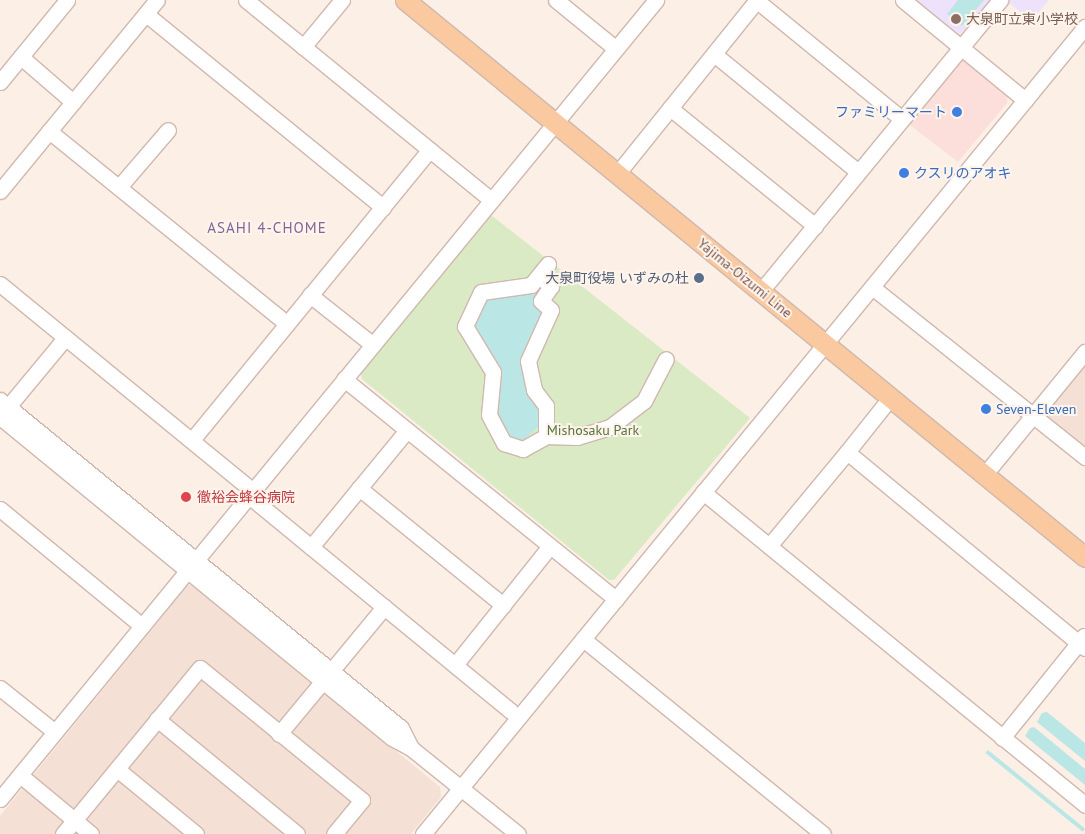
<!DOCTYPE html>
<meta charset="utf-8">
<style>
body{margin:0}
#map{position:relative;width:1085px;height:834px;overflow:hidden;background:#fcf0e6;font-family:"PT Sans","Noto Sans JP",sans-serif}
div>[style]{position:absolute}
.residential>*{inset:0;background:#f4e0d4}
.commercial>*{inset:0;background:#fcdeda}
.education>*{inset:0;background:#ede2f9}
.green>*{inset:0;background:#daeac4}
.water>*{inset:0;background:#bae6e5;transform-origin:0 0}
.roads{filter:drop-shadow(1px 0 #d0b8ae) drop-shadow(-1px 0 #d0b8ae) drop-shadow(0 1px #d0b8ae) drop-shadow(0 -1px #d0b8ae)}
.minor>*{height:15px;margin:-7.5px;padding:0 7.5px;transform-origin:7.5px;border-radius:7.5px;background:#fff}
.major>*{height:19px;margin:-9.5px;padding:0 9.5px;transform-origin:9.5px;border-radius:9.5px;background:#fac99f}
.dots>*{width:14px;height:14px;translate:-50% -50%;box-sizing:border-box;border:2px solid #fff4ec;border-radius:50%}
span{translate:-50% -50%;white-space:nowrap;text-align:center;line-height:1.15;-webkit-text-stroke:4px #fff4ec;paint-order:stroke}
.education-label{font-size:14px;color:#785e54}
.left{translate:0 -50%;text-align:left}
.shop-label{font-size:14px;color:#366cbe}
.right{translate:-100% -50%;text-align:right}
.service-label{font-size:14px;color:#4e5e75}
.street-label{font-size:14px;color:#76534a}
.park-label{font-size:14px;color:#587540}
.health-label{font-size:14px;color:#be3a42}
.neighbourhood-label{font-size:15px;color:#7f6699;letter-spacing:1px}
</style>
<div id="map">
<div class="residential">
<div style="clip-path:polygon(1085px 363px,1085px 452px,1044px 419px,1043px 414px)"></div>
<div style="clip-path:polygon(188px 585px,195px 586px,440px 787px,441px 797px,411px 834px,0 834px,0 816px)"></div>
</div>
<div class="commercial">
<div style="clip-path:polygon(962px 59px,1008px 96px,1007px 103px,958px 162px,906px 122px,957px 60px)"></div>
</div>
<div class="education">
<div style="clip-path:polygon(913px 0,992px 0,958px 37px)"></div>
<div style="clip-path:polygon(1005px 0,1049px 0,1032px 21px)"></div>
</div>
<div class="green">
<div style="clip-path:polygon(491px 215px,750px 418px,614px 580px,609px 580px,362px 379px,361px 374px)"></div>
</div>
<div class="water">
<div style="clip-path:polygon(958px 0,984px 0,962px 26px,947px 14px)"></div>
<div style="clip-path:polygon(538px 282px,547px 289px,549px 311px,524px 360px,542px 408px,538px 427px,520px 443px,514px 443px,499px 423px,473px 328px,476px 309px,486px 297px)"></div>
<div style="clip-path:polygon(1047px 712px,1085px 743px,1085px 761px,1037px 722px,1042px 713px)"></div>
<div style="clip-path:polygon(1034px 727px,1085px 769px,1085px 785px,1025px 736px,1030px 728px)"></div>
<div style="left:988px;top:750px;width:125px;height:4px;rotate:39deg"></div>
</div>
<div class="roads">
<div class="minor">
<div style="left:246px;top:0;width:316px;rotate:39.2deg"></div>
<div style="left:556px;top:0;width:77px;rotate:39.2deg"></div>
<div style="left:756px;top:0;width:188px;rotate:39.2deg"></div>
<div style="left:903px;top:0;width:158px;rotate:39.3deg"></div>
<div style="left:146px;top:14px;width:306px;rotate:39.2deg"></div>
<div style="left:303px;top:47px;width:61px;rotate:-50.3deg"></div>
<div style="left:714px;top:54px;width:186px;rotate:39.3deg"></div>
<div style="left:21px;top:57px;width:69px;rotate:40.9deg"></div>
<div style="left:0;top:82px;width:106px;rotate:-50.7deg"></div>
<div style="left:670px;top:108px;width:187px;rotate:39.1deg"></div>
<div style="left:49px;top:131px;width:306px;rotate:39deg"></div>
<div style="left:617px;top:174px;width:223px;rotate:-51.2deg"></div>
<div style="left:119px;top:187px;width:75px;rotate:-49.3deg"></div>
<div style="left:0;top:191px;width:247px;rotate:-50.6deg"></div>
<div style="left:548px;top:264px;width:27px;rotate:129deg"></div>
<div style="left:531px;top:285px;width:50px;rotate:172deg"></div>
<div style="left:481px;top:292px;width:38px;rotate:115deg"></div>
<div style="left:465px;top:326px;width:54px;rotate:58.7deg"></div>
<div style="left:493px;top:372px;width:43px;rotate:95.3deg"></div>
<div style="left:489px;top:415px;width:32px;rotate:62deg"></div>
<div style="left:504px;top:443px;width:20px;rotate:18deg"></div>
<div style="left:523px;top:449px;width:26px;rotate:-29deg"></div>
<div style="left:546px;top:436px;width:31px;rotate:2deg"></div>
<div style="left:577px;top:437px;width:34px;rotate:-17deg"></div>
<div style="left:610px;top:427px;width:43px;rotate:-37.4deg"></div>
<div style="left:644px;top:401px;width:47px;rotate:-62.4deg"></div>
<div style="left:539px;top:276px;width:16px;rotate:40deg"></div>
<div style="left:551px;top:286px;width:18px;rotate:124deg"></div>
<div style="left:541px;top:301px;width:13px;rotate:42deg"></div>
<div style="left:551px;top:310px;width:56px;rotate:114.3deg"></div>
<div style="left:528px;top:361px;width:30px;rotate:78deg"></div>
<div style="left:534px;top:390px;width:20px;rotate:53deg"></div>
<div style="left:546px;top:406px;width:30px;rotate:90deg"></div>
<div style="left:0;top:284px;width:327px;rotate:39.3deg"></div>
<div style="left:872px;top:287px;width:273px;rotate:38.6deg"></div>
<div style="left:761px;top:291px;width:377px;rotate:-50.6deg"></div>
<div style="left:310px;top:295px;width:80px;rotate:38.4deg"></div>
<div style="left:344px;top:379px;width:350px;rotate:39deg"></div>
<div style="left:890px;top:398px;width:69px;rotate:128.5deg"></div>
<div style="left:847px;top:452px;width:308px;rotate:39.5deg"></div>
<div style="left:0;top:400px;width:518px;rotate:39.28deg"></div>
<div style="left:401px;top:728px;width:22px;rotate:63deg"></div>
<div style="left:2px;top:414px;width:99px;rotate:-50.3deg"></div>
<div style="left:0;top:417px;width:507px;rotate:39.31deg"></div>
<div style="left:392px;top:738px;width:21px;rotate:28deg"></div>
<div style="left:411px;top:748px;width:137px;rotate:38.8deg"></div>
<div style="left:192px;top:440px;width:375px;rotate:-50.7deg"></div>
<div style="left:985px;top:474px;width:158px;rotate:-50.7deg"></div>
<div style="left:359px;top:488px;width:186px;rotate:39.1deg"></div>
<div style="left:703px;top:492px;width:494px;rotate:39.3deg"></div>
<div style="left:255px;top:501px;width:331px;rotate:39.4deg"></div>
<div style="left:0;top:509px;width:184px;rotate:39.5deg"></div>
<div style="left:769px;top:546px;width:122px;rotate:-50.3deg"></div>
<div style="left:311px;top:547px;width:151px;rotate:-50.6deg"></div>
<div style="left:583px;top:639px;width:309px;rotate:39.1deg"></div>
<div style="left:455px;top:665px;width:152px;rotate:-51.4deg"></div>
<div style="left:0;top:688px;width:70px;rotate:38.7deg"></div>
<div style="left:157px;top:719px;width:181px;rotate:39.4deg"></div>
<div style="left:279px;top:734px;width:165px;rotate:-50.4deg"></div>
<div style="left:1002px;top:738px;width:131px;rotate:-51.2deg"></div>
<div style="left:117px;top:769px;width:102px;rotate:39.4deg"></div>
<div style="left:20px;top:775px;width:92px;rotate:39.7deg"></div>
<div style="left:0;top:799px;width:1034px;rotate:-50.61deg"></div>
<div style="left:63px;top:834px;width:215px;rotate:-50.5deg"></div>
<div style="left:200px;top:668px;width:209px;rotate:39.2deg"></div>
<div style="left:362px;top:800px;width:44px;rotate:129.5deg"></div>
<div style="left:423px;top:834px;width:1044px;rotate:-50.64deg"></div>
</div>
<div class="major">
<div style="left:405px;top:0;width:879px;rotate:39.32deg"></div>
</div>
</div>
<div class="dots">
<div style="left:956px;top:19px;background:#8d6e63"></div>
<div style="left:957px;top:112px;background:#3f7fe0"></div>
<div style="left:904px;top:173px;background:#3f7fe0"></div>
<div style="left:699px;top:278px;background:#5c6f8a"></div>
<div style="left:986px;top:409px;background:#3f7fe0"></div>
<div style="left:186px;top:497px;background:#e0444e"></div>
</div>
<div class="education-label">
<span class="left" style="left:966px;top:19px">大泉町立東小学校</span>
</div>
<div class="shop-label">
<span class="right" style="left:947px;top:112px">ファミリーマート</span>
<span class="left" style="left:914px;top:173px">クスリのアオキ</span>
<span class="left" style="left:996px;top:409px">Seven-Eleven</span>
</div>
<div class="service-label">
<span class="right" style="left:689px;top:278px">大泉町役場 いずみの杜</span>
</div>
<div class="street-label">
<span style="left:745px;top:278px;rotate:39deg">Yajima-Oizumi Line</span>
</div>
<div class="park-label">
<span style="left:593px;top:430px">Mishosaku Park</span>
</div>
<div class="health-label">
<span class="left" style="left:197px;top:497px">徹裕会蜂谷病院</span>
</div>
<div class="neighbourhood-label">
<span style="left:267px;top:228px">ASAHI 4-CHOME</span>
</div>
</div>
